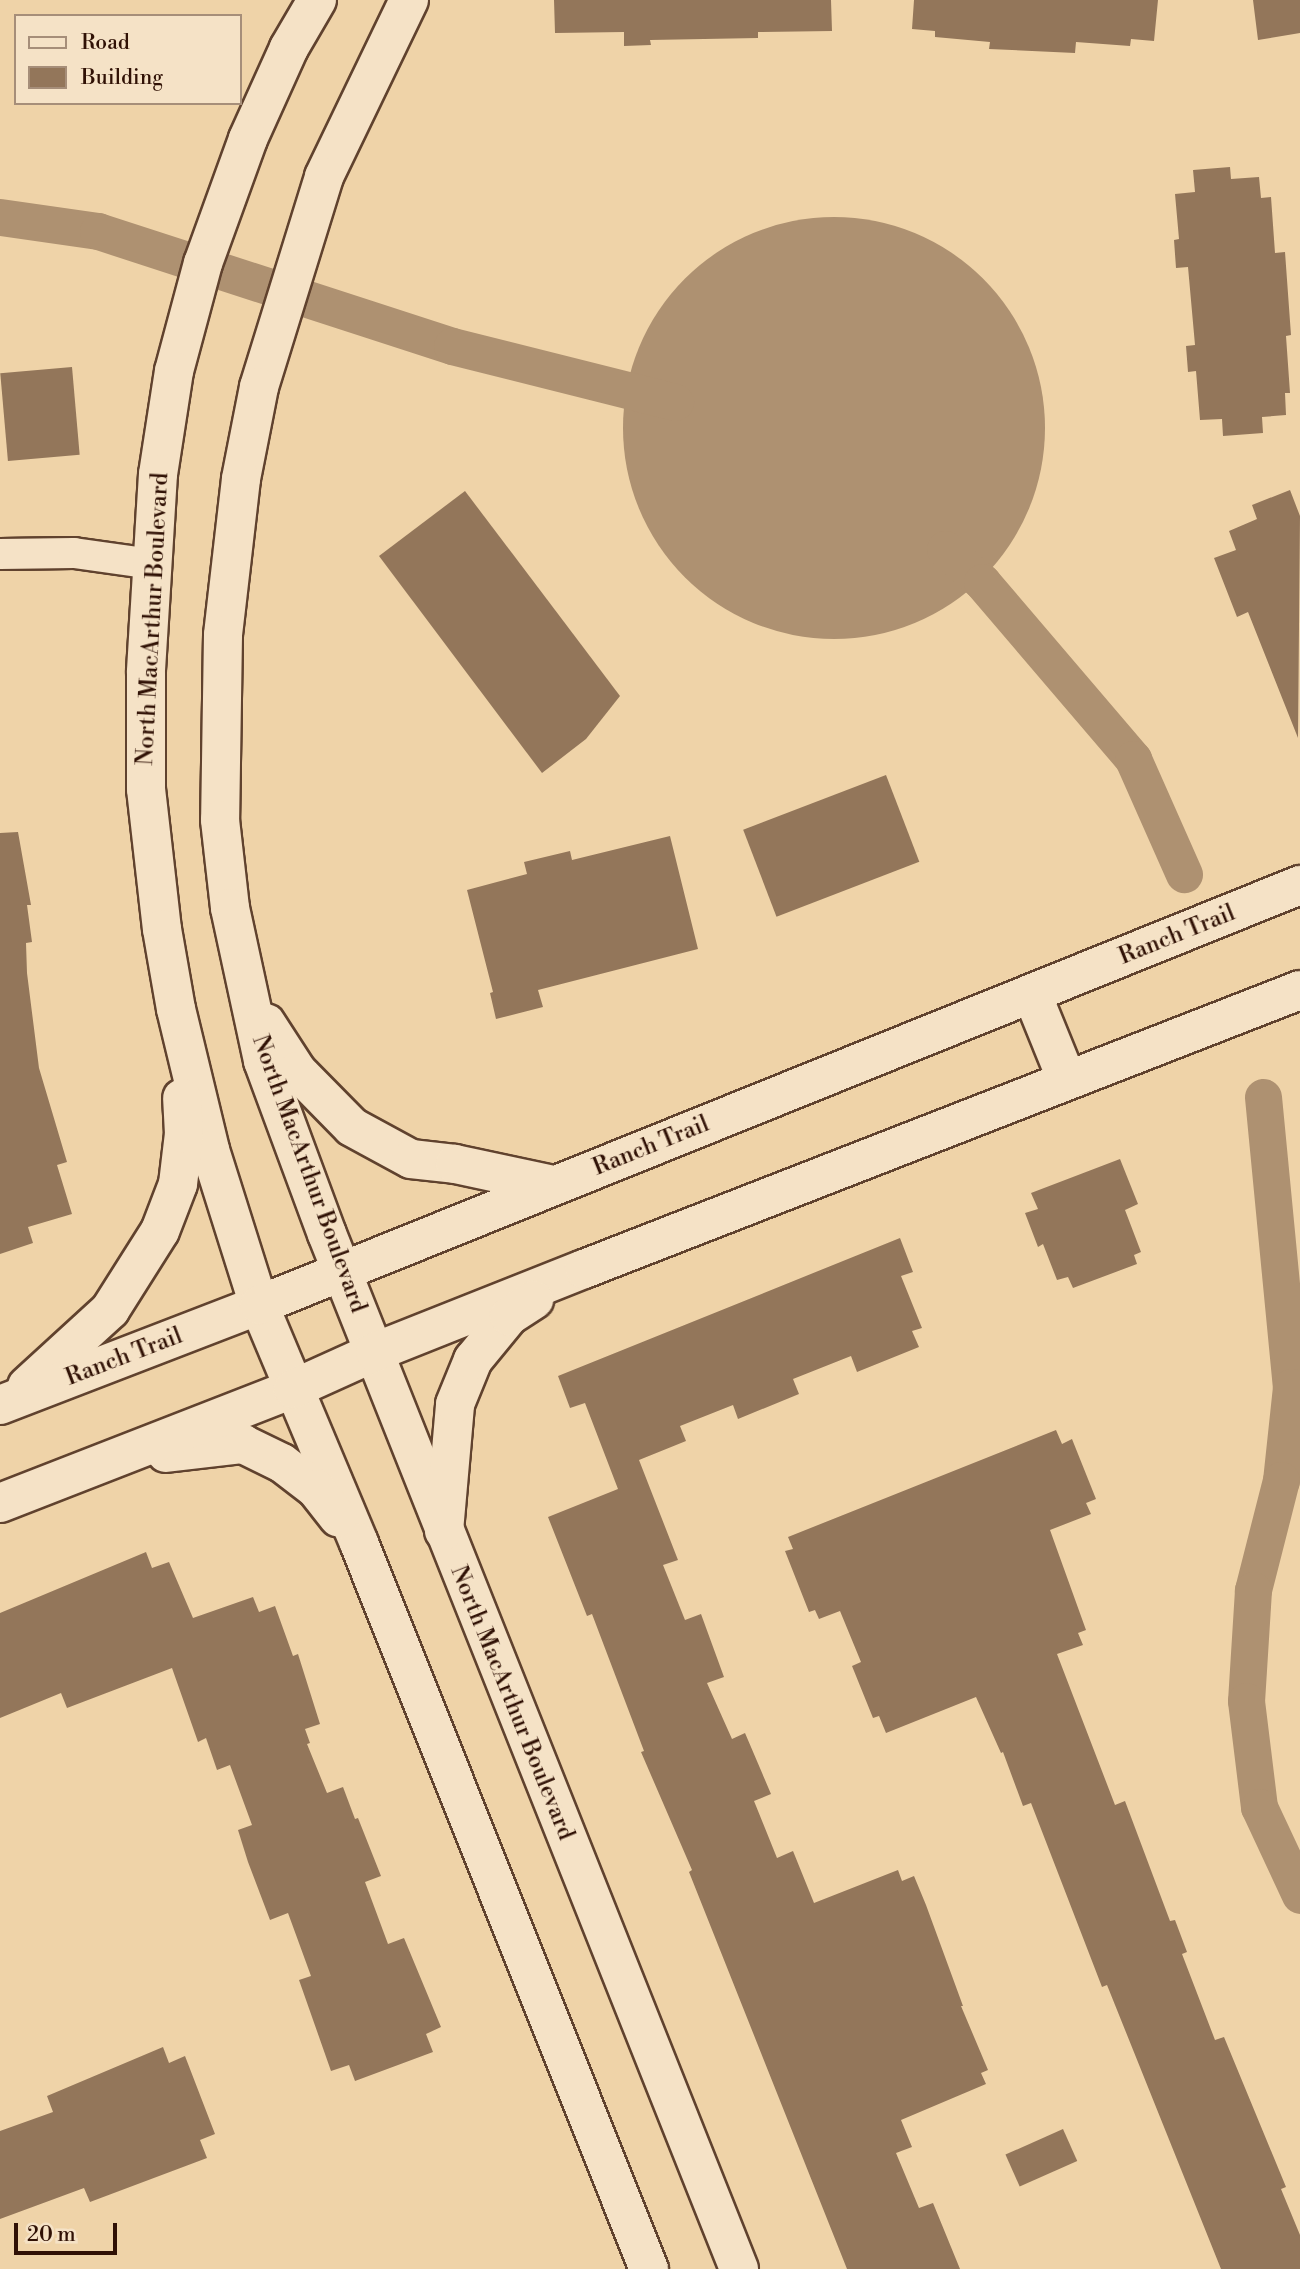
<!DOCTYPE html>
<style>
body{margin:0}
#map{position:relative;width:1300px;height:2269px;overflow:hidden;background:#efd3a8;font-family:"Libre Bodoni",serif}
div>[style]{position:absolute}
.water>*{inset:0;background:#ae9171}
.round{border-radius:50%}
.canal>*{height:37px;margin:-18.5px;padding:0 18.5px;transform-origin:18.5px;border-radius:18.5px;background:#ae9171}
.building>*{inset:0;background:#93765a;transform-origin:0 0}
.roads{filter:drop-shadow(2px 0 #60422e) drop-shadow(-2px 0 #60422e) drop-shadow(0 2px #60422e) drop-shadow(0 -2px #60422e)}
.street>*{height:30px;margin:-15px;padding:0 15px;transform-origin:15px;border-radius:15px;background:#f5e2c6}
.secondary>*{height:38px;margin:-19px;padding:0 19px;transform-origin:19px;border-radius:19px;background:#f5e2c6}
span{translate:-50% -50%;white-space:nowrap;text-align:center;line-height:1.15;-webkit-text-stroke:5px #f5e2c6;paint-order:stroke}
.street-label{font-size:23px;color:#301105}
.legend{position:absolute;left:14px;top:14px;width:228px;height:91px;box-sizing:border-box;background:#f5e2c6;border:2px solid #a68e79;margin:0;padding:9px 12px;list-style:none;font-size:21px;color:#301105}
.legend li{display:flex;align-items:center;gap:14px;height:35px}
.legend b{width:35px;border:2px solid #a68e79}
.scale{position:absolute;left:14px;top:2223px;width:103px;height:32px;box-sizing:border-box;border:4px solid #301105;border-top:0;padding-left:9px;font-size:21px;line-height:24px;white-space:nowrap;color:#301105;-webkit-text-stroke:5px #f5e2c6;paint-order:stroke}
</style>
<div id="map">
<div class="water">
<div class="round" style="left:623px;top:217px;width:422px;height:422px"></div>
</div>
<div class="canal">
<div style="left:0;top:217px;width:99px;rotate:8.1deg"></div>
<div style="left:98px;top:231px;width:372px;rotate:18deg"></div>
<div style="left:452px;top:346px;width:230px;rotate:14.1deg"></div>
<div style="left:945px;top:549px;width:50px;rotate:41.7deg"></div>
<div style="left:982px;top:582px;width:233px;rotate:49.5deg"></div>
<div style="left:1133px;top:759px;width:126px;rotate:66.1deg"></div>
<div style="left:1263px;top:1097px;width:291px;rotate:84.5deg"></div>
<div style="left:1291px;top:1387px;width:94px;rotate:96.1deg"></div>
<div style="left:1281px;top:1480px;width:114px;rotate:104.3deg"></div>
<div style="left:1253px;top:1590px;width:111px;rotate:93.6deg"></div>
<div style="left:1246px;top:1701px;width:107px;rotate:83deg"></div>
<div style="left:1259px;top:1807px;width:97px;rotate:65deg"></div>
</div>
<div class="building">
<div style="clip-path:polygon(554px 0,831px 0,832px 31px,758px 32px,758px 38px,650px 40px,651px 45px,624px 46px,624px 32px,555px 33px)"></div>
<div style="clip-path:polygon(914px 0,1158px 0,1154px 41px,1131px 39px,1130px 46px,1076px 42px,1075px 53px,989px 49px,990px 42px,935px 37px,935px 31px,912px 29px)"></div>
<div style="clip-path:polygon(1253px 0,1300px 0,1300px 33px,1258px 40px)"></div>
<div style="clip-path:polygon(1230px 167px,1231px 179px,1259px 177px,1261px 198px,1271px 197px,1275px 253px,1285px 252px,1291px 335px,1286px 336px,1290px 393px,1285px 393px,1286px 415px,1262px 417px,1263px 433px,1223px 436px,1222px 419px,1200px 420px,1196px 371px,1188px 372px,1186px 346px,1195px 345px,1188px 267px,1176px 268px,1174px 240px,1179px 239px,1175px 194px,1195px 192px,1193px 170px)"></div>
<div style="left:72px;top:367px;width:88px;height:72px;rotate:85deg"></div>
<div style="clip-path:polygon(1290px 490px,1300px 516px,1298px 738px,1248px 612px,1237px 617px,1214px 558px,1236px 550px,1229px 531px,1257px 519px,1252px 505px)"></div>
<div style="clip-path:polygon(465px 491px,620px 696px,586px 739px,542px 773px,379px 556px)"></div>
<div style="left:886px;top:775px;width:93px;height:153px;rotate:69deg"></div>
<div style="clip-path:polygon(18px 832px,31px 905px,27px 905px,32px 942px,26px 943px,27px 973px,39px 1068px,67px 1162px,57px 1165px,72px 1214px,28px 1227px,33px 1243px,0 1254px,0 833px)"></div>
<div style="clip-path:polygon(670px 836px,698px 949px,538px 990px,543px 1007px,496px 1019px,490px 993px,493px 992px,467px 890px,527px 874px,524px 862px,570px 851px,572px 860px)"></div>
<div style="clip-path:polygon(1120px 1159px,1138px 1204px,1125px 1210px,1141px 1252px,1134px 1255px,1137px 1264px,1073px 1288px,1068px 1277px,1057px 1280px,1043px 1244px,1038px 1247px,1025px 1213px,1038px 1209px,1031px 1193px)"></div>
<div style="clip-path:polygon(900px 1238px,913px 1272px,901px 1276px,922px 1328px,912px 1331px,919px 1347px,857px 1372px,851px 1356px,793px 1379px,799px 1394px,738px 1419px,733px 1405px,680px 1426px,686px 1441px,639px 1460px,678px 1560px,663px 1565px,685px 1620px,701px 1614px,724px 1677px,707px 1683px,732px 1739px,745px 1733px,771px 1794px,754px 1801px,777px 1858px,793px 1851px,814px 1903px,898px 1870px,902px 1881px,914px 1876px,926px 1905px,963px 2006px,961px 2006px,988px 2070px,981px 2073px,986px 2084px,901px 2120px,912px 2147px,896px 2153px,919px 2208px,933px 2203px,960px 2269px,847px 2269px,689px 1872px,692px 1870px,641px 1752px,644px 1751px,592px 1614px,587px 1616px,548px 1517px,618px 1489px,585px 1403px,570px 1408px,558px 1376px)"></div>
<div style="clip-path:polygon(1056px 1430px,1062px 1444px,1072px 1439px,1096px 1499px,1086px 1503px,1091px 1514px,1050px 1530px,1086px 1630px,1078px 1633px,1083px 1645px,1057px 1654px,1115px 1805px,1125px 1801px,1170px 1921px,1175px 1920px,1187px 1952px,1182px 1954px,1215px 2040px,1224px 2037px,1286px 2187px,1281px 2189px,1300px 2235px,1300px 2269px,1221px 2269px,1107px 1985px,1102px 1987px,1031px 1803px,1023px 1806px,1003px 1752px,1001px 1753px,976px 1697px,886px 1733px,879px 1716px,873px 1718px,852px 1666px,861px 1662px,840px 1611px,819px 1619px,815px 1610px,809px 1612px,785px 1551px,793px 1549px,788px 1537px)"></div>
<div style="clip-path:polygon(146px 1552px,152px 1568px,169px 1562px,193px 1618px,253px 1597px,259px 1612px,275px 1606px,293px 1656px,298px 1654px,320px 1724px,305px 1729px,310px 1743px,307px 1744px,327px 1793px,343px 1787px,355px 1819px,358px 1818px,381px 1876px,365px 1882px,388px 1944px,404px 1938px,441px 2027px,426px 2034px,433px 2052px,355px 2081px,349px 2065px,331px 2071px,299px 1980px,311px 1976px,288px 1913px,270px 1920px,248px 1862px,238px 1830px,252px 1825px,230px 1765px,217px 1770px,206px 1738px,198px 1742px,172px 1668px,67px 1708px,61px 1693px,0 1718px,0 1613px)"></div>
<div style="clip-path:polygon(163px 2047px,169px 2063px,185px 2056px,215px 2134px,200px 2140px,207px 2158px,90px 2202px,84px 2188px,0 2219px,0 2131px,53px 2112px,47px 2096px)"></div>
<div style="left:1063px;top:2129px;width:35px;height:63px;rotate:66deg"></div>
</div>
<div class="roads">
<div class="street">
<div style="left:0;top:554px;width:74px;rotate:-0.8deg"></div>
<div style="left:74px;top:553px;width:79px;rotate:8deg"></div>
</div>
<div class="secondary">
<div style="left:317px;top:0;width:56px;rotate:120.3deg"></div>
<div style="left:289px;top:48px;width:100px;rotate:114.3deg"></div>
<div style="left:248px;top:139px;width:132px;rotate:109.9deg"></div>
<div style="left:203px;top:263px;width:112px;rotate:105deg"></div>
<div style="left:174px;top:371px;width:104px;rotate:98.8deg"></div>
<div style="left:158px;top:474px;width:199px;rotate:93.5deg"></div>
<div style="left:146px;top:673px;width:116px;rotate:90deg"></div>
<div style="left:146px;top:789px;width:141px;rotate:83.5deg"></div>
<div style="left:162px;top:929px;width:81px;rotate:80.1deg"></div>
<div style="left:176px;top:1009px;width:145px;rotate:76.4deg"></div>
<div style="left:210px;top:1150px;width:163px;rotate:72.5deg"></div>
<div style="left:259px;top:1305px;width:258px;rotate:67.2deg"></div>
<div style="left:359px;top:1543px;width:782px;rotate:68.23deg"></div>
<div style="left:409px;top:0;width:196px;rotate:115.7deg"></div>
<div style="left:324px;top:177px;width:220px;rotate:107.2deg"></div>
<div style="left:259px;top:387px;width:94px;rotate:101.1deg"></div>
<div style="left:241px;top:479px;width:157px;rotate:96.6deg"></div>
<div style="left:223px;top:635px;width:185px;rotate:90.9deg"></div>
<div style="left:220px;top:820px;width:89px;rotate:83.5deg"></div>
<div style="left:230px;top:908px;width:157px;rotate:77.8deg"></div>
<div style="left:263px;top:1061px;width:184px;rotate:69.7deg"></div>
<div style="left:327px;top:1234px;width:1114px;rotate:68.29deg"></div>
<div style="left:1032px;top:994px;width:93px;rotate:67.9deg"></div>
<div style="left:266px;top:1023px;width:57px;rotate:57.1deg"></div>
<div style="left:297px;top:1071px;width:78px;rotate:45.5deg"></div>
<div style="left:352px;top:1127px;width:67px;rotate:28.5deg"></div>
<div style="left:411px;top:1159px;width:44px;rotate:6.5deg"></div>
<div style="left:455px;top:1164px;width:100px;rotate:12.1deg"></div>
<div style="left:27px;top:1386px;width:113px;rotate:-42.5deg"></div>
<div style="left:110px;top:1310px;width:93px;rotate:-57.7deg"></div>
<div style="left:160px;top:1231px;width:50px;rotate:-69deg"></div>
<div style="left:178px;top:1184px;width:50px;rotate:-83.2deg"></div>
<div style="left:184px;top:1134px;width:36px;rotate:-93deg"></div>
<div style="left:0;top:1405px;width:278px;rotate:-21.1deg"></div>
<div style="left:259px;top:1305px;width:1123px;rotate:-21.97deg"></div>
<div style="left:166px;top:1453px;width:78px;rotate:-6.7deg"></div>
<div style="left:243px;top:1444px;width:43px;rotate:26deg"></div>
<div style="left:282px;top:1463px;width:43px;rotate:37.4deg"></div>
<div style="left:316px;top:1489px;width:36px;rotate:52deg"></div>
<div style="left:0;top:1503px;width:314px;rotate:-21.3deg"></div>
<div style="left:293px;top:1389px;width:90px;rotate:-24.3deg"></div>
<div style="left:375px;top:1352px;width:225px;rotate:-21.7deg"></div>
<div style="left:584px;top:1269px;width:768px;rotate:-21.29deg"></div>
<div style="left:444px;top:1531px;width:127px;rotate:-85deg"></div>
<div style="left:455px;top:1404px;width:48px;rotate:-67.8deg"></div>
<div style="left:473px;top:1360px;width:57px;rotate:-50.7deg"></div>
<div style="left:509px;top:1316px;width:30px;rotate:-33deg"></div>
</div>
</div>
<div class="street-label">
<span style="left:153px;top:619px;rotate:-87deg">North MacArthur Boulevard</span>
<span style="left:1177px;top:935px;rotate:-22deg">Ranch Trail</span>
<span style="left:651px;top:1146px;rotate:-22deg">Ranch Trail</span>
<span style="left:309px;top:1174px;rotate:70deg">North MacArthur Boulevard</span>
<span style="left:124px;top:1357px;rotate:-21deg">Ranch Trail</span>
<span style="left:512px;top:1703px;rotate:68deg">North MacArthur Boulevard</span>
</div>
<ul class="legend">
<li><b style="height:9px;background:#f5e2c6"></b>Road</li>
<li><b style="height:19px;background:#93765a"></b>Building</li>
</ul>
<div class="scale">20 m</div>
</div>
